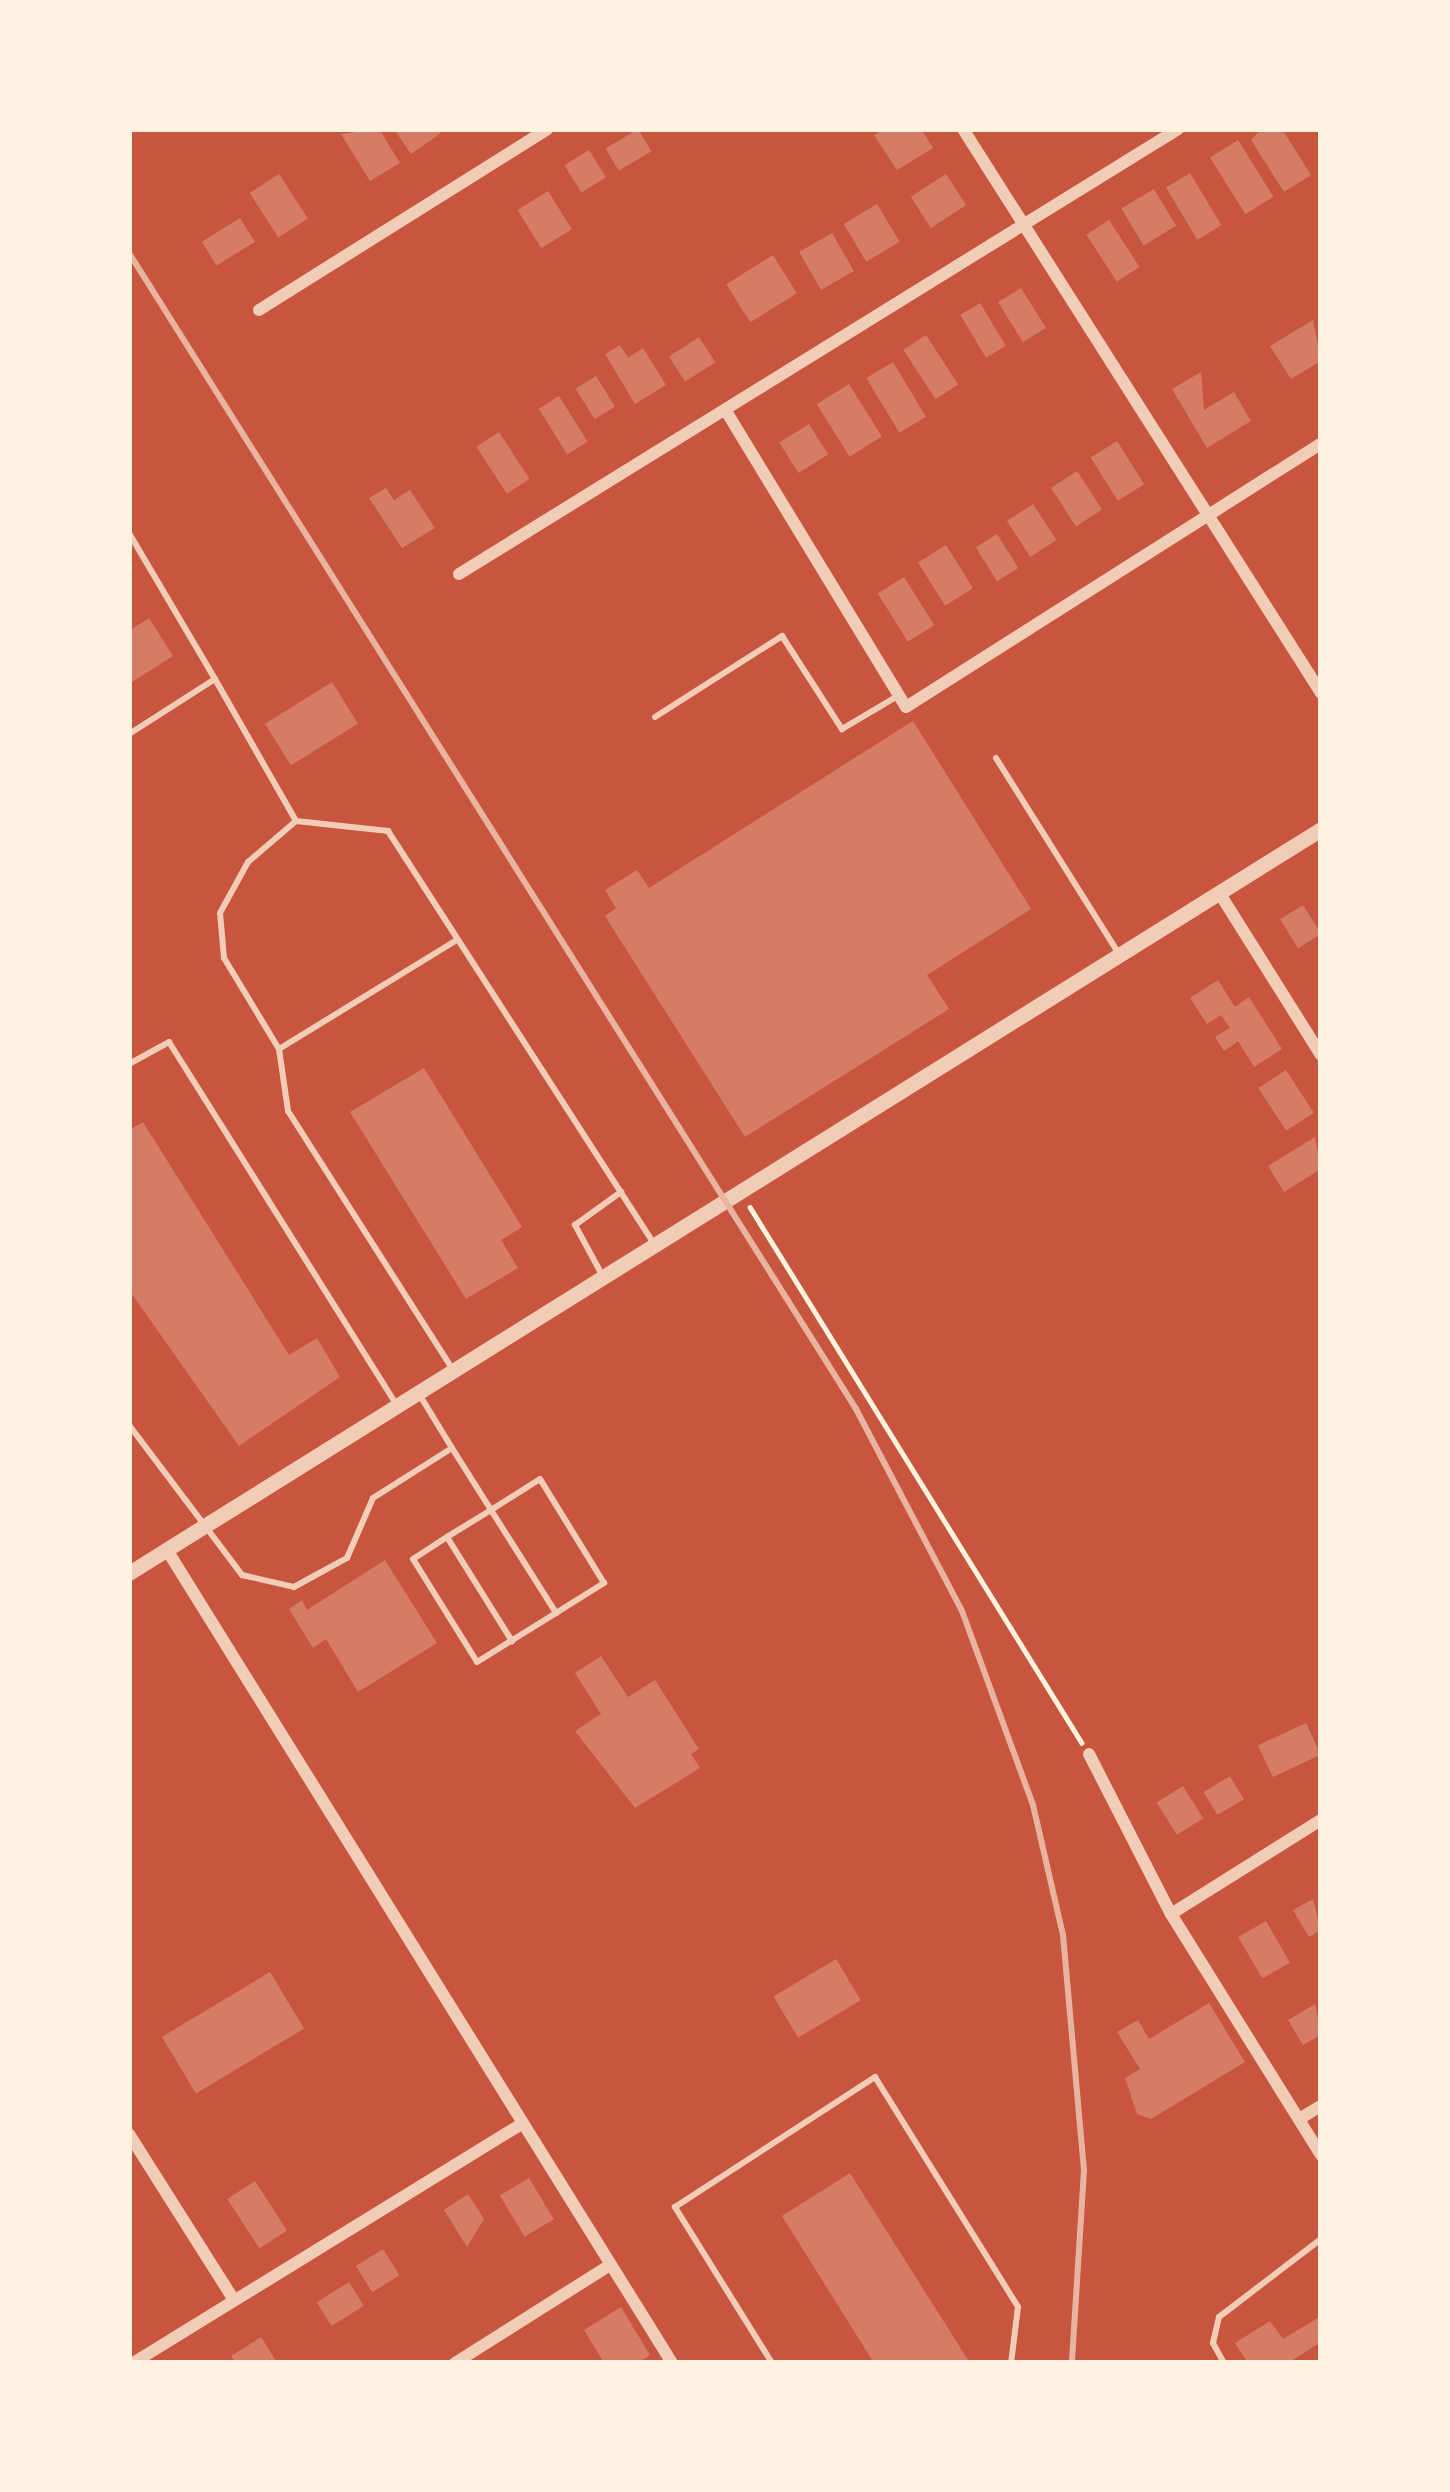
<!DOCTYPE html>
<style>
body{margin:0}
#map{position:relative;width:1450px;height:2492px;overflow:hidden;background:#c8553d;font-family:Montserrat,sans-serif}
div>[style]{position:absolute}
.building>*{inset:0;background:#d67c66;transform-origin:0 0}
.path>*{height:4.5px;margin:-2.25px;padding:0 2.25px;transform-origin:2.25px;border-radius:2.25px;background:#fff3e0}
.service>*{height:6px;margin:-3px;padding:0 3px;transform-origin:3px;border-radius:3px;background:#f1ccb7}
.minor>*{height:12px;margin:-6px;padding:0 6px;transform-origin:6px;border-radius:6px;background:#f1ccb7}
.tertiary>*{height:15px;margin:-7.5px;padding:0 7.5px;transform-origin:7.5px;border-radius:7.5px;background:#f1ccb7}
.rail>*{height:6px;margin:-3px;padding:0 3px;transform-origin:3px;border-radius:3px;background:#e9b49f}
span{translate:-50% -50%;white-space:nowrap;text-align:center;line-height:1.15;-webkit-text-stroke:9px #fff3e0;paint-order:stroke}
.frame{position:absolute;inset:0;border:132px solid #fff3e0;pointer-events:none}
</style>
<div id="map">
<div class="building">
<div style="clip-path:polygon(379px 129px,400px 163px,370px 181px,341px 134px)"></div>
<div style="clip-path:polygon(394px 129px,438px 129px,441px 133px,411px 154px)"></div>
<div style="left:638px;top:129px;width:26px;height:38px;rotate:59deg"></div>
<div style="clip-path:polygon(884px 129px,921px 129px,933px 148px,897px 170px,874px 135px)"></div>
<div style="clip-path:polygon(1261px 129px,1282px 129px,1311px 175px,1284px 192px,1251px 140px)"></div>
<div style="left:1238px;top:140px;width:67px;height:33px;rotate:58deg"></div>
<div style="left:589px;top:150px;width:32px;height:29px;rotate:58deg"></div>
<div style="left:1190px;top:173px;width:61px;height:28px;rotate:59deg"></div>
<div style="left:279px;top:174px;width:53px;height:35px;rotate:57deg"></div>
<div style="left:946px;top:174px;width:37px;height:42px;rotate:57deg"></div>
<div style="left:1154px;top:189px;width:43px;height:38px;rotate:59deg"></div>
<div style="left:548px;top:191px;width:45px;height:36px;rotate:58deg"></div>
<div style="left:877px;top:204px;width:44px;height:39px;rotate:59deg"></div>
<div style="left:240px;top:218px;width:28px;height:45px;rotate:58deg"></div>
<div style="left:1109px;top:220px;width:56px;height:27px;rotate:57deg"></div>
<div style="left:832px;top:233px;width:44px;height:38px;rotate:60deg"></div>
<div style="left:773px;top:255px;width:45px;height:55px;rotate:58deg"></div>
<div style="left:1021px;top:288px;width:47px;height:27px;rotate:58deg"></div>
<div style="left:980px;top:303px;width:50px;height:23px;rotate:59deg"></div>
<div style="clip-path:polygon(1313px 320px,1321px 361px,1291px 379px,1270px 346px)"></div>
<div style="left:926px;top:335px;width:59px;height:27px;rotate:57deg"></div>
<div style="left:699px;top:337px;width:30px;height:36px;rotate:57deg"></div>
<div style="clip-path:polygon(620px 345px,628px 358px,643px 348px,666px 385px,635px 404px,605px 354px)"></div>
<div style="left:893px;top:362px;width:64px;height:31px;rotate:59deg"></div>
<div style="clip-path:polygon(1201px 372px,1204px 410px,1234px 392px,1251px 421px,1207px 448px,1172px 389px)"></div>
<div style="left:596px;top:376px;width:36px;height:24px;rotate:58deg"></div>
<div style="left:849px;top:384px;width:62px;height:38px;rotate:58deg"></div>
<div style="left:559px;top:396px;width:54px;height:24px;rotate:58deg"></div>
<div style="left:809px;top:424px;width:36px;height:35px;rotate:58deg"></div>
<div style="left:499px;top:432px;width:56px;height:27px;rotate:57deg"></div>
<div style="left:1117px;top:441px;width:51px;height:31px;rotate:58deg"></div>
<div style="left:1077px;top:471px;width:46px;height:31px;rotate:57deg"></div>
<div style="clip-path:polygon(386px 488px,394px 500px,410px 490px,435px 528px,402px 548px,369px 498px)"></div>
<div style="left:1033px;top:504px;width:43px;height:31px;rotate:57deg"></div>
<div style="left:997px;top:534px;width:40px;height:25px;rotate:58deg"></div>
<div style="left:946px;top:545px;width:51px;height:33px;rotate:58deg"></div>
<div style="left:904px;top:577px;width:57px;height:31px;rotate:58deg"></div>
<div style="clip-path:polygon(149px 618px,173px 656px,129px 684px,129px 631px)"></div>
<div style="left:332px;top:682px;width:49px;height:79px;rotate:58deg"></div>
<div style="clip-path:polygon(913px 721px,1031px 909px,927px 975px,949px 1009px,745px 1137px,605px 916px,616px 908px,605px 890px,637px 870px,649px 888px)"></div>
<div style="left:1303px;top:905px;width:34px;height:27px;rotate:58deg"></div>
<div style="clip-path:polygon(1218px 980px,1235px 1007px,1249px 997px,1282px 1049px,1254px 1067px,1238px 1041px,1224px 1051px,1215px 1037px,1230px 1028px,1221px 1015px,1207px 1024px,1190px 998px)"></div>
<div style="clip-path:polygon(424px 1068px,522px 1227px,501px 1240px,518px 1268px,466px 1299px,350px 1112px)"></div>
<div style="left:1286px;top:1070px;width:51px;height:33px;rotate:57deg"></div>
<div style="clip-path:polygon(143px 1122px,289px 1355px,317px 1338px,340px 1377px,239px 1446px,129px 1290px,129px 1130px)"></div>
<div style="clip-path:polygon(1315px 1137px,1321px 1169px,1284px 1192px,1268px 1166px)"></div>
<div style="clip-path:polygon(385px 1560px,437px 1643px,358px 1692px,326px 1639px,313px 1648px,289px 1609px,302px 1600px,307px 1610px)"></div>
<div style="clip-path:polygon(601px 1656px,628px 1697px,655px 1680px,699px 1749px,691px 1754px,700px 1768px,635px 1808px,575px 1731px,601px 1714px,575px 1673px)"></div>
<div style="left:1306px;top:1723px;width:35px;height:53px;rotate:65deg"></div>
<div style="left:1230px;top:1776px;width:27px;height:31px;rotate:59deg"></div>
<div style="left:1183px;top:1786px;width:38px;height:31px;rotate:58deg"></div>
<div style="clip-path:polygon(1313px 1899px,1321px 1930px,1309px 1937px,1293px 1910px)"></div>
<div style="left:1266px;top:1921px;width:48px;height:32px;rotate:60deg"></div>
<div style="left:836px;top:1959px;width:48px;height:73px;rotate:59deg"></div>
<div style="left:270px;top:1972px;width:66px;height:126px;rotate:59deg"></div>
<div style="clip-path:polygon(1209px 2003px,1245px 2062px,1151px 2119px,1137px 2114px,1125px 2078px,1140px 2069px,1117px 2032px,1138px 2020px,1149px 2039px)"></div>
<div style="clip-path:polygon(1315px 2004px,1321px 2035px,1303px 2045px,1288px 2020px)"></div>
<div style="clip-path:polygon(850px 2173px,970px 2363px,874px 2363px,782px 2216px)"></div>
<div style="left:529px;top:2178px;width:48px;height:34px;rotate:59deg"></div>
<div style="left:255px;top:2181px;width:59px;height:33px;rotate:57deg"></div>
<div style="clip-path:polygon(468px 2194px,484px 2219px,467px 2247px,444px 2210px)"></div>
<div style="left:383px;top:2249px;width:31px;height:32px;rotate:58deg"></div>
<div style="left:349px;top:2282px;width:28px;height:38px;rotate:58deg"></div>
<div style="clip-path:polygon(621px 2307px,650px 2355px,638px 2363px,604px 2363px,584px 2330px)"></div>
<div style="clip-path:polygon(1321px 2316px,1321px 2342px,1288px 2363px,1248px 2363px,1235px 2343px,1270px 2321px,1283px 2339px)"></div>
<div style="clip-path:polygon(261px 2337px,276px 2361px,236px 2363px,231px 2356px)"></div>
</div>
<div class="path">
<div style="left:750px;top:1207px;width:630px;rotate:58.23deg"></div>
</div>
<div class="service">
<div style="left:129px;top:533px;width:169px;rotate:59.5deg"></div>
<div style="left:215px;top:679px;width:102px;rotate:147.4deg"></div>
<div style="left:215px;top:679px;width:163px;rotate:60.3deg"></div>
<div style="left:296px;top:821px;width:93px;rotate:6.2deg"></div>
<div style="left:388px;top:831px;width:487px;rotate:57.2deg"></div>
<div style="left:655px;top:717px;width:151px;rotate:-32.5deg"></div>
<div style="left:782px;top:636px;width:111px;rotate:57.2deg"></div>
<div style="left:842px;top:729px;width:63px;rotate:-30.7deg"></div>
<div style="left:996px;top:758px;width:231px;rotate:57.9deg"></div>
<div style="left:296px;top:821px;width:63px;rotate:139.5deg"></div>
<div style="left:248px;top:862px;width:58px;rotate:118.8deg"></div>
<div style="left:220px;top:913px;width:45px;rotate:84.9deg"></div>
<div style="left:224px;top:958px;width:106px;rotate:58.9deg"></div>
<div style="left:279px;top:1049px;width:63px;rotate:81.7deg"></div>
<div style="left:288px;top:1111px;width:305px;rotate:57.5deg"></div>
<div style="left:279px;top:1049px;width:209px;rotate:-31.5deg"></div>
<div style="left:129px;top:1064px;width:46px;rotate:-28.8deg"></div>
<div style="left:169px;top:1042px;width:427px;rotate:57.9deg"></div>
<div style="left:601px;top:1273px;width:55px;rotate:-118.4deg"></div>
<div style="left:575px;top:1225px;width:57px;rotate:-35.7deg"></div>
<div style="left:129px;top:1425px;width:188px;rotate:53deg"></div>
<div style="left:242px;top:1575px;width:53px;rotate:13deg"></div>
<div style="left:294px;top:1587px;width:60px;rotate:-28.7deg"></div>
<div style="left:347px;top:1558px;width:65px;rotate:-66.6deg"></div>
<div style="left:373px;top:1498px;width:93px;rotate:-32.3deg"></div>
<div style="left:452px;top:1448px;width:63px;rotate:-121.4deg"></div>
<div style="left:452px;top:1448px;width:73px;rotate:57.8deg"></div>
<div style="left:491px;top:1510px;width:122px;rotate:57.7deg"></div>
<div style="left:556px;top:1613px;width:57px;rotate:-32deg"></div>
<div style="left:604px;top:1583px;width:122px;rotate:-121.6deg"></div>
<div style="left:540px;top:1479px;width:58px;rotate:147.7deg"></div>
<div style="left:491px;top:1510px;width:52px;rotate:148.5deg"></div>
<div style="left:447px;top:1537px;width:40px;rotate:147.1deg"></div>
<div style="left:413px;top:1559px;width:121px;rotate:58.1deg"></div>
<div style="left:477px;top:1662px;width:93px;rotate:-31.8deg"></div>
<div style="left:447px;top:1537px;width:123px;rotate:58deg"></div>
<div style="left:772px;top:2363px;width:184px;rotate:-121.9deg"></div>
<div style="left:675px;top:2207px;width:239px;rotate:-33deg"></div>
<div style="left:875px;top:2077px;width:271px;rotate:58.1deg"></div>
<div style="left:1018px;top:2307px;width:56px;rotate:97.1deg"></div>
<div style="left:1224px;top:2363px;width:23px;rotate:-119deg"></div>
<div style="left:1213px;top:2343px;width:27px;rotate:-77deg"></div>
<div style="left:1219px;top:2317px;width:128px;rotate:-37.4deg"></div>
</div>
<div class="minor">
<div style="left:963px;top:129px;width:668px;rotate:57.59deg"></div>
<div style="left:259px;top:310px;width:340px;rotate:-32.1deg"></div>
<div style="left:726px;top:411px;width:346px;rotate:58.7deg"></div>
<div style="left:906px;top:707px;width:491px;rotate:-32.4deg"></div>
<div style="left:459px;top:574px;width:846px;rotate:-31.75deg"></div>
<div style="left:1220px;top:894px;width:190px;rotate:57.9deg"></div>
<div style="left:167px;top:1550px;width:957px;rotate:58.15deg"></div>
<div style="left:1089px;top:1754px;width:180px;rotate:62.9deg"></div>
<div style="left:1171px;top:1914px;width:284px;rotate:58.1deg"></div>
<div style="left:1171px;top:1914px;width:177px;rotate:-32.1deg"></div>
<div style="left:1299px;top:2119px;width:26px;rotate:-31deg"></div>
<div style="left:129px;top:2134px;width:196px;rotate:57.7deg"></div>
<div style="left:133px;top:2363px;width:457px;rotate:-31.6deg"></div>
<div style="left:455px;top:2363px;width:183px;rotate:-32.3deg"></div>
</div>
<div class="tertiary">
<div style="left:129px;top:1573px;width:1405px;rotate:-31.97deg"></div>
</div>
<div class="rail">
<div style="left:129px;top:253px;width:1366px;rotate:57.83deg"></div>
<div style="left:856px;top:1409px;width:228px;rotate:62.3deg"></div>
<div style="left:962px;top:1611px;width:207px;rotate:69.9deg"></div>
<div style="left:1033px;top:1805px;width:133px;rotate:77deg"></div>
<div style="left:1063px;top:1935px;width:236px;rotate:84.9deg"></div>
<div style="left:1084px;top:2170px;width:193px;rotate:93.6deg"></div>
</div>
<div class="frame"></div>
</div>
